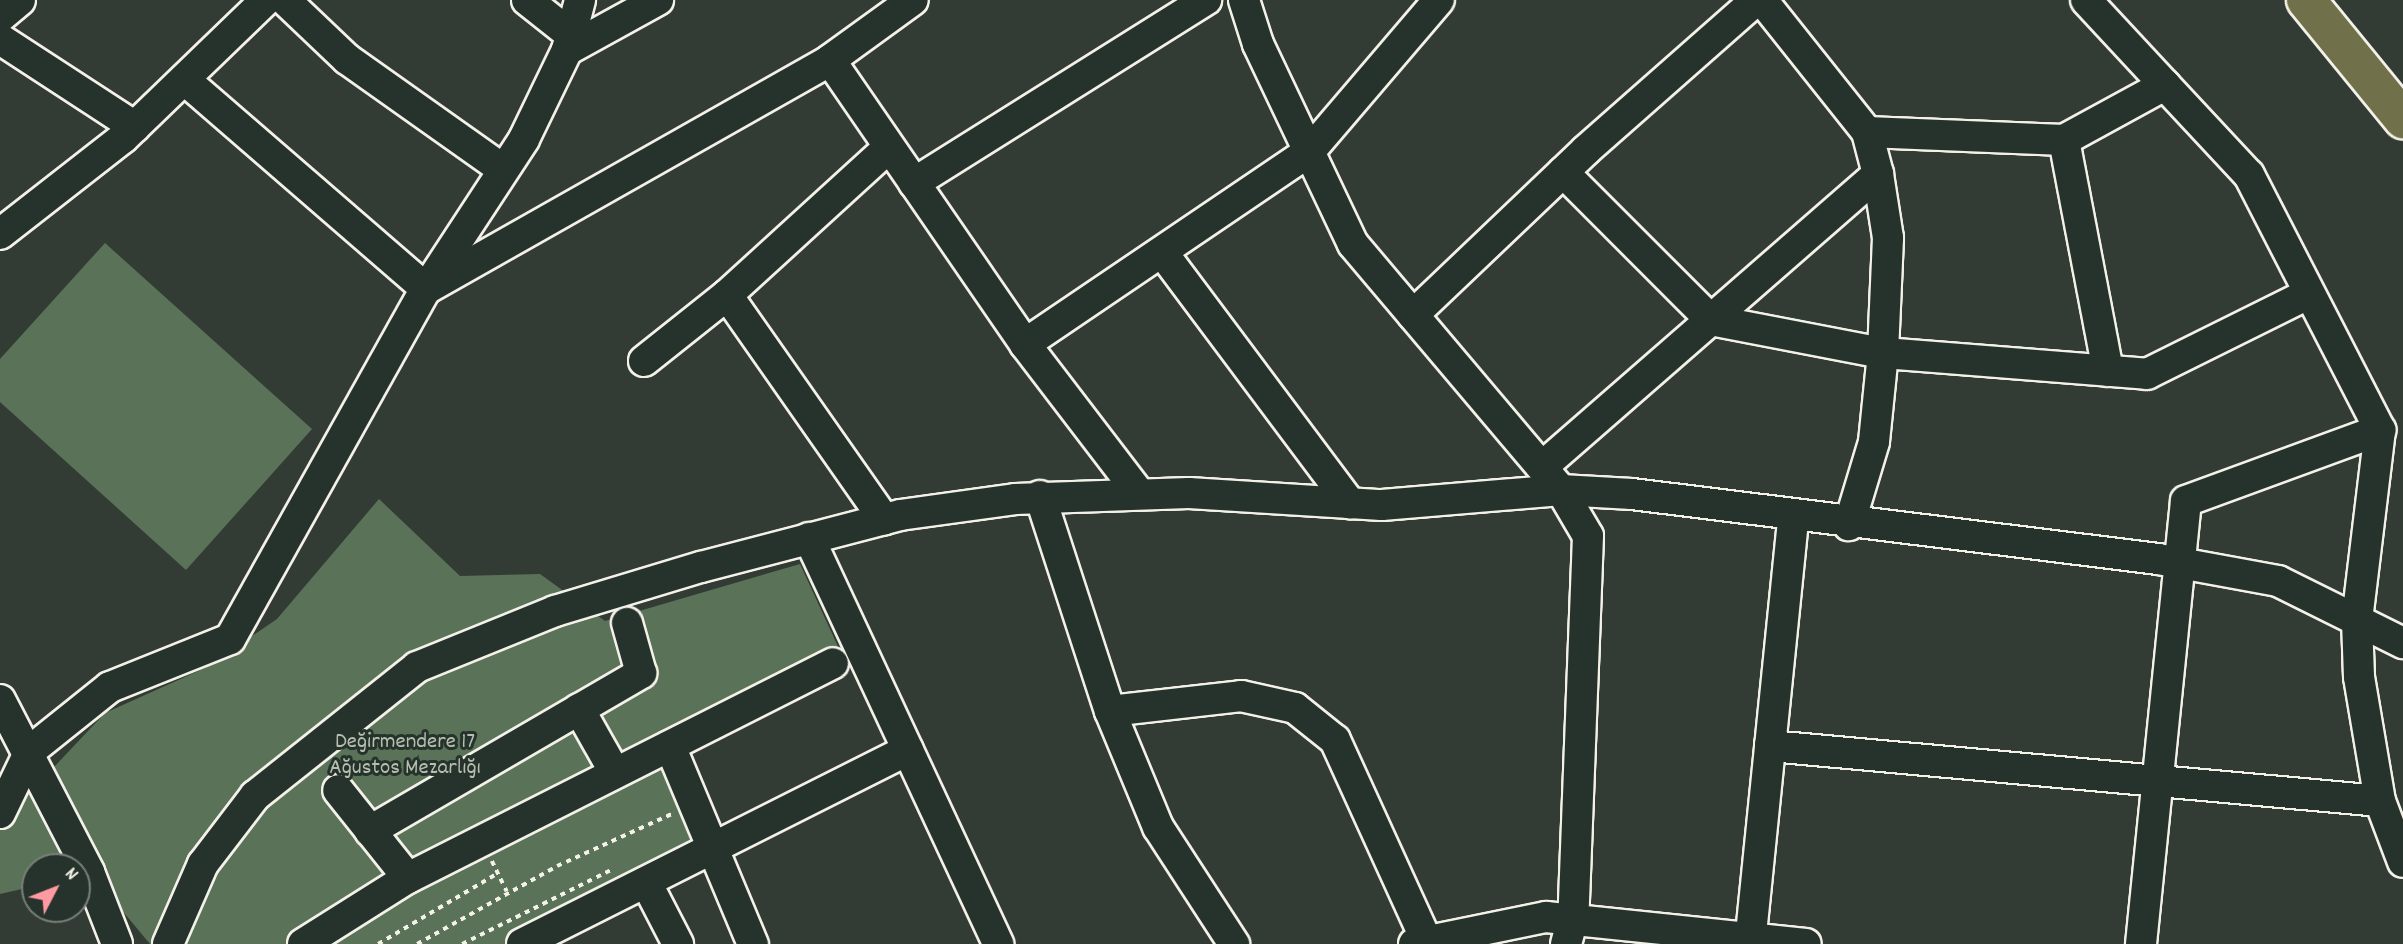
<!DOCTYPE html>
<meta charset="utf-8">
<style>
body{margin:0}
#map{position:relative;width:2403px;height:944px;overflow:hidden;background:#333c34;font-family:Dekko,sans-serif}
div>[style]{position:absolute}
.green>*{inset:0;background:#5a7358}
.path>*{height:3.5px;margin-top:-1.75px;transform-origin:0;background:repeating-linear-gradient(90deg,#f4f1e8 0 5px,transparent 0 10px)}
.roads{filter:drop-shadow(2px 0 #f4f1e8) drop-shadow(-2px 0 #f4f1e8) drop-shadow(0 2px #f4f1e8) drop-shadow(0 -2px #f4f1e8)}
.minor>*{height:30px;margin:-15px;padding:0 15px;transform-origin:15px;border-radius:15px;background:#26332d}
.highway>*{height:38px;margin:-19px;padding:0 19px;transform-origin:19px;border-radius:19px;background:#70704a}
span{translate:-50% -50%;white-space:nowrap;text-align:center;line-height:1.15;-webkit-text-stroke:6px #26332d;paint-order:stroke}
.park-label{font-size:23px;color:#b6bfae}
.north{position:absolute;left:21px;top:853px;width:70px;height:70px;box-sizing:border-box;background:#26332d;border:2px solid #787f78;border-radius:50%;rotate:48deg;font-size:19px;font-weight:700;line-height:28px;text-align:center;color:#f4f1e8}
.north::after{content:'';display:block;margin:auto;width:24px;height:32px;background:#ff9aa2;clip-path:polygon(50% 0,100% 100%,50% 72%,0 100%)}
</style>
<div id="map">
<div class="green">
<div style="clip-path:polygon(105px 243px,312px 429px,186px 570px,0 402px,0 359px)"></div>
<div style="clip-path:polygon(379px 499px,460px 576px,540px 574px,605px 621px,800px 564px,847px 666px,680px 750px,719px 844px,513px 944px,150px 944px,90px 872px,77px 867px,35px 867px,35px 886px,0 894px,0 784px,55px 766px,105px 713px,205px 668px,277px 619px)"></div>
</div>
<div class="path">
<div style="left:492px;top:861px;width:34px;rotate:64deg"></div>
<div style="left:378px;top:944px;width:139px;rotate:-30.6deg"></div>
<div style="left:417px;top:944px;width:160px;rotate:-29.1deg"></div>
<div style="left:557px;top:866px;width:128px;rotate:-24.4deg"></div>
<div style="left:462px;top:944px;width:169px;rotate:-26.4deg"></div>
</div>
<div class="roads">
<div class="minor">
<div style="left:285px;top:0;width:86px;rotate:43.6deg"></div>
<div style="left:347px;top:59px;width:189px;rotate:35.3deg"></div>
<div style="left:527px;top:0;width:56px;rotate:38.5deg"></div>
<div style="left:1244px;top:0;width:46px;rotate:72.3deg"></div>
<div style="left:1258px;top:44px;width:221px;rotate:64.6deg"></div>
<div style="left:1353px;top:244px;width:322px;rotate:49.8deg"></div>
<div style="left:1561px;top:490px;width:53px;rotate:59.6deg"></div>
<div style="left:1588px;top:536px;width:382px;rotate:92.2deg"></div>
<div style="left:1573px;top:918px;width:27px;rotate:105deg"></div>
<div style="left:1762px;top:0;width:169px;rotate:51.5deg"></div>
<div style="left:1867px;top:132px;width:43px;rotate:75.3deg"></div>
<div style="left:1878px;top:174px;width:65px;rotate:81.1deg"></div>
<div style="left:1888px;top:238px;width:115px;rotate:92.5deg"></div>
<div style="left:1883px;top:353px;width:89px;rotate:95.8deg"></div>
<div style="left:1874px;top:442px;width:87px;rotate:106.8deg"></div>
<div style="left:2086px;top:0;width:116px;rotate:47.1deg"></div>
<div style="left:0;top:17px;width:26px;rotate:-40deg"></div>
<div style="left:0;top:39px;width:161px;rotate:33.1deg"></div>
<div style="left:567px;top:50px;width:104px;rotate:-28.8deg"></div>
<div style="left:830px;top:60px;width:345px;rotate:55.5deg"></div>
<div style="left:1025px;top:344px;width:188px;rotate:52.6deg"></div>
<div style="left:185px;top:80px;width:319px;rotate:40.9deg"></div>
<div style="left:426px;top:289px;width:464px;rotate:-29.5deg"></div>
<div style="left:830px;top:60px;width:102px;rotate:-35.9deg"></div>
<div style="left:1867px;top:132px;width:197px;rotate:2.3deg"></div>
<div style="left:2064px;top:140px;width:115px;rotate:-28.6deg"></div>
<div style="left:2165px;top:85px;width:123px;rotate:47deg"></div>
<div style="left:2249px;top:175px;width:287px;rotate:62.8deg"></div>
<div style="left:2380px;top:430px;width:191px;rotate:96.9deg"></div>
<div style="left:2357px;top:620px;width:57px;rotate:88deg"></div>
<div style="left:2359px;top:677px;width:126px;rotate:80.4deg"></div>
<div style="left:2380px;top:801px;width:65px;rotate:69.3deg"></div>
<div style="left:2064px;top:140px;width:235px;rotate:79.2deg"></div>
<div style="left:1563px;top:172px;width:209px;rotate:45deg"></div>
<div style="left:1711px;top:320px;width:175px;rotate:10.9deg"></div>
<div style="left:1883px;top:353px;width:265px;rotate:4.5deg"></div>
<div style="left:2147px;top:374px;width:178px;rotate:-26.4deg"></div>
<div style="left:914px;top:183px;width:345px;rotate:-32.1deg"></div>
<div style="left:0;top:234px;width:156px;rotate:-38deg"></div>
<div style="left:123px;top:138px;width:199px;rotate:-44deg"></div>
<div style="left:1162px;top:252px;width:314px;rotate:53.2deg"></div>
<div style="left:727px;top:295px;width:219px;rotate:-42.4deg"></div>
<div style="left:1413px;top:315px;width:239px;rotate:-43.6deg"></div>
<div style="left:1586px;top:150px;width:227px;rotate:-41.4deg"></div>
<div style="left:1025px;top:344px;width:343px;rotate:-34.1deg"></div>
<div style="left:1309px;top:152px;width:200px;rotate:-49.5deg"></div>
<div style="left:644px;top:361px;width:106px;rotate:-38.5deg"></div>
<div style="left:727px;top:295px;width:274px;rotate:55deg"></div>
<div style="left:1542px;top:467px;width:446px;rotate:-41.1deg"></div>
<div style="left:1040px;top:496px;width:226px;rotate:72deg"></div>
<div style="left:1110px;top:711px;width:126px;rotate:67.5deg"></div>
<div style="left:1158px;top:827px;width:140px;rotate:57deg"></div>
<div style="left:809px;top:538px;width:448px;rotate:65deg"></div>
<div style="left:0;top:700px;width:194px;rotate:62.6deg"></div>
<div style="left:89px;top:872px;width:77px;rotate:68.7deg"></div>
<div style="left:579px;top:709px;width:73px;rotate:60.6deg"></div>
<div style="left:1110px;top:711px;width:132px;rotate:-6.5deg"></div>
<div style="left:1241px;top:696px;width:55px;rotate:12.5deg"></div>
<div style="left:1295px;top:708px;width:51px;rotate:38.7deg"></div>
<div style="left:1335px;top:740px;width:220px;rotate:65.5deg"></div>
<div style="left:670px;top:746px;width:215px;rotate:67.3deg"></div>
<div style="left:1770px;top:746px;width:612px;rotate:5.15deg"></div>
<div style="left:0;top:813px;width:69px;rotate:-64.2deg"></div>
<div style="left:30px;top:751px;width:102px;rotate:-38.7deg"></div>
<div style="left:110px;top:687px;width:129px;rotate:-21.8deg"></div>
<div style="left:230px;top:639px;width:401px;rotate:-60.8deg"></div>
<div style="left:426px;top:289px;width:179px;rotate:-56.8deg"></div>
<div style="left:524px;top:139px;width:99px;rotate:-64.2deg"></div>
<div style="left:567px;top:50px;width:52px;rotate:-75.4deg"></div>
<div style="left:370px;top:831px;width:314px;rotate:-30.2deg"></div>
<div style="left:641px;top:673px;width:52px;rotate:-105.6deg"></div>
<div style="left:408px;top:878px;width:476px;rotate:-26.8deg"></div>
<div style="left:646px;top:882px;width:70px;rotate:62.7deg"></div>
<div style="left:168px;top:944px;width:87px;rotate:-66.4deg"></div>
<div style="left:203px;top:864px;width:86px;rotate:-52.6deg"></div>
<div style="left:255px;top:796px;width:207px;rotate:-38.5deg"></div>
<div style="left:417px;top:667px;width:149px;rotate:-22.1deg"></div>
<div style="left:555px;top:611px;width:152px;rotate:-16.8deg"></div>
<div style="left:701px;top:567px;width:206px;rotate:-14.6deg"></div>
<div style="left:900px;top:515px;width:116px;rotate:-7.9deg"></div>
<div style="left:1015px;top:499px;width:174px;rotate:-2deg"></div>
<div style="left:1189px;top:493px;width:193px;rotate:3.6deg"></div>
<div style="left:1382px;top:505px;width:180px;rotate:-4.8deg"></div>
<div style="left:1561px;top:490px;width:71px;rotate:3.2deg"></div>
<div style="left:1632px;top:494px;width:530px;rotate:7.04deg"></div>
<div style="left:2158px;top:559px;width:122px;rotate:10.4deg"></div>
<div style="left:2278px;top:581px;width:140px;rotate:26.4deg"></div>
<div style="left:303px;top:944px;width:124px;rotate:-32.2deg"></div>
<div style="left:408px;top:878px;width:112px;rotate:-128.5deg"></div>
<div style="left:522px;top:944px;width:432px;rotate:-26.7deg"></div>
<div style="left:1414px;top:944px;width:135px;rotate:-11.6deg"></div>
<div style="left:1546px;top:917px;width:261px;rotate:5.9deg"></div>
<div style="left:1750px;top:944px;width:428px;rotate:-84.2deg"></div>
<div style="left:2141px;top:944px;width:445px;rotate:-84.2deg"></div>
<div style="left:2186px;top:501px;width:207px;rotate:-20.1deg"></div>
</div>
<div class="highway">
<div style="left:2306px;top:0;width:154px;rotate:50.8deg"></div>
</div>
</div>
<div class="park-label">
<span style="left:405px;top:756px">Değirmendere 17<br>Ağustos Mezarlığı</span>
</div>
<div class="north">N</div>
</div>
